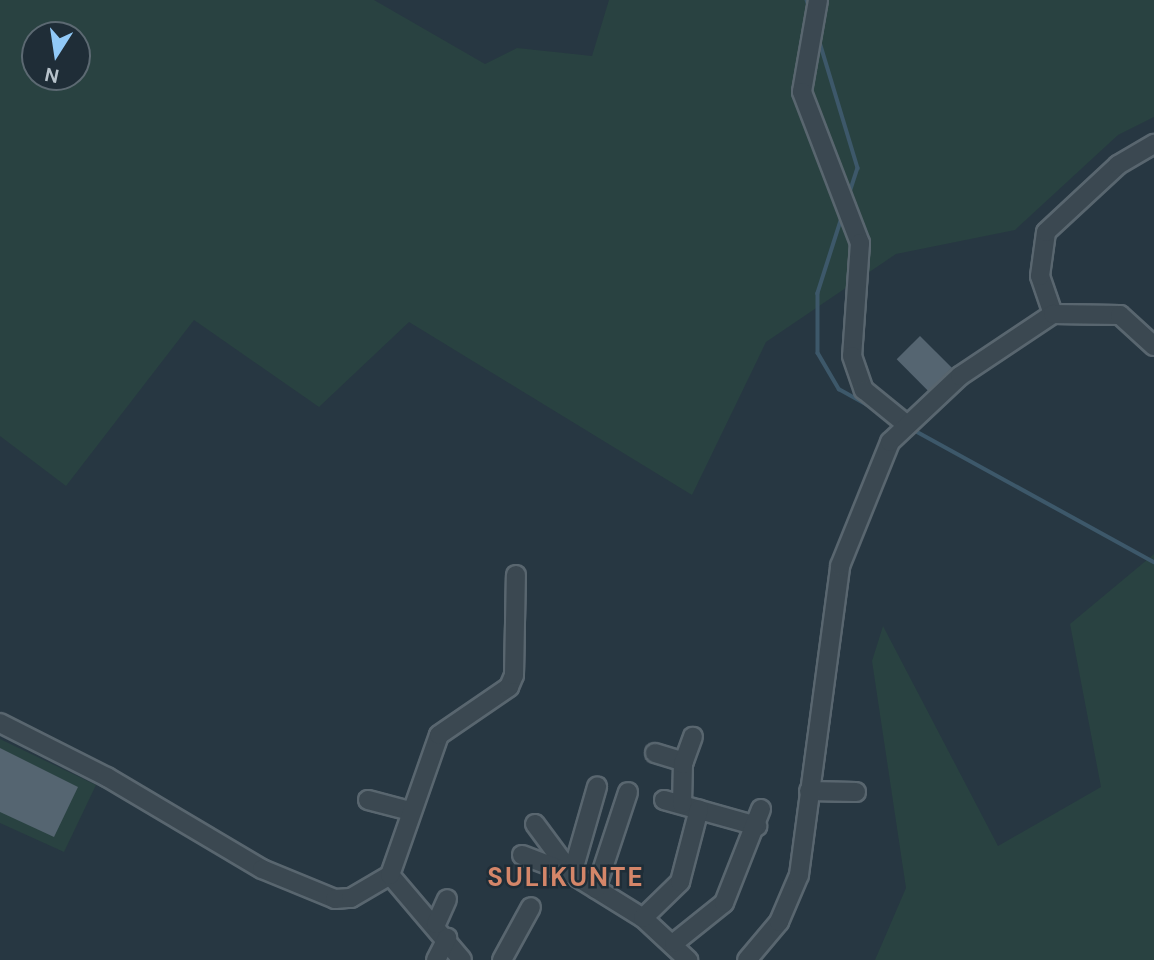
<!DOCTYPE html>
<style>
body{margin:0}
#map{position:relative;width:1154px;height:960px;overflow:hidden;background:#273742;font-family:"DM Sans",sans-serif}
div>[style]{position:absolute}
.green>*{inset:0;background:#294241}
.stream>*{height:3.5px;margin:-1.75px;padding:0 1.75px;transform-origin:1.75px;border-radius:1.75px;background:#3d586a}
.building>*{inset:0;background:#556571;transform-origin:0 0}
.roads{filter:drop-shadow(2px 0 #59666f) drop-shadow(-2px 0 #59666f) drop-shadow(0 2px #59666f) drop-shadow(0 -2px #59666f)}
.minor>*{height:18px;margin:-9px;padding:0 9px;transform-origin:9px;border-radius:9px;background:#3b4851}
span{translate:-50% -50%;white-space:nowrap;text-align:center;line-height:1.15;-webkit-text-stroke:5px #1f2d37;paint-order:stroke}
.district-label{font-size:26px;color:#d58669;font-weight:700;letter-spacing:2px}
.north{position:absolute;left:21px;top:21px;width:70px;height:70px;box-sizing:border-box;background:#1f2d37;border:2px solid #5c6972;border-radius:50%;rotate:192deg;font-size:19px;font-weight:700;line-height:28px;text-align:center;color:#b8c3cb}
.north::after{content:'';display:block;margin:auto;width:24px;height:32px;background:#91c9f7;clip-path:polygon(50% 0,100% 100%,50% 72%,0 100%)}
</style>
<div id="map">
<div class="green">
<div style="clip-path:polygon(evenodd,0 0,374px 0,485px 64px,517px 48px,592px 56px,609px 0,1154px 0,1154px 117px,1118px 135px,1015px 230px,896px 254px,766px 342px,692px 495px,409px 322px,319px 407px,194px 320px,66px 486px,0 436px,0 0,35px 35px,77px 35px,77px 77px,35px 77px,35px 35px)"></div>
<div style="clip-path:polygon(1154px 554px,1154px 960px,875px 960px,906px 888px,872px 661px,883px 626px,998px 846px,1101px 787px,1070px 624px)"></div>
<div style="clip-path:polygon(0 739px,96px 785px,64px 852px,0 823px)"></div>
</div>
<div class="stream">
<div style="left:807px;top:0;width:3px;rotate:72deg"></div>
<div style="left:819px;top:39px;width:135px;rotate:73.2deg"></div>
<div style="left:858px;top:168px;width:26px;rotate:108deg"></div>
<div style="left:841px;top:221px;width:76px;rotate:107.7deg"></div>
<div style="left:818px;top:293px;width:60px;rotate:90deg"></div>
<div style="left:818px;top:353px;width:42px;rotate:59.7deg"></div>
<div style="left:839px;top:389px;width:38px;rotate:29deg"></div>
<div style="left:912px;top:429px;width:276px;rotate:28.8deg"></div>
</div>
<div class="building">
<div style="left:920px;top:336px;width:45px;height:33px;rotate:45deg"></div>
<div style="clip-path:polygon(0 748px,78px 787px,54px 837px,0 812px)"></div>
</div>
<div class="roads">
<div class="minor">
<div style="left:818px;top:0;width:93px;rotate:99.9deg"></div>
<div style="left:802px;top:92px;width:162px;rotate:69deg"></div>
<div style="left:860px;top:243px;width:113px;rotate:94deg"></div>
<div style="left:852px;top:356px;width:36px;rotate:71deg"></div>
<div style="left:864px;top:390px;width:54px;rotate:39deg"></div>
<div style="left:1053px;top:314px;width:40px;rotate:-108.9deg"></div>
<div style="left:1040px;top:276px;width:44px;rotate:-82.2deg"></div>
<div style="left:1046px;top:232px;width:98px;rotate:-42.9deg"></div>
<div style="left:1118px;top:165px;width:42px;rotate:-30.3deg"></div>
<div style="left:0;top:723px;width:120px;rotate:26.8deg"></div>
<div style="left:107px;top:777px;width:180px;rotate:30.7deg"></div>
<div style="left:262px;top:869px;width:79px;rotate:22.3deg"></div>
<div style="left:335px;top:899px;width:16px;rotate:-4deg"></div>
<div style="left:351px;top:898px;width:45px;rotate:-30.5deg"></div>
<div style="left:390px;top:875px;width:111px;rotate:49.7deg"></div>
<div style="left:655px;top:753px;width:30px;rotate:17deg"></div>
<div style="left:809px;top:791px;width:47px;rotate:1.2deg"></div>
<div style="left:368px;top:800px;width:43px;rotate:14.7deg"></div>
<div style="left:664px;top:800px;width:97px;rotate:15.6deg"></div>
<div style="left:682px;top:804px;width:40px;rotate:-88.6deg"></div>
<div style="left:683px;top:764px;width:29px;rotate:-70deg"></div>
<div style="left:535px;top:824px;width:62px;rotate:53.5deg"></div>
<div style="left:572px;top:874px;width:84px;rotate:31.8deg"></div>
<div style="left:643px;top:918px;width:62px;rotate:43deg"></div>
<div style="left:522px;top:855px;width:53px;rotate:20.8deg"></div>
<div style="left:572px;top:874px;width:91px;rotate:-74deg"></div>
<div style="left:390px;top:875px;width:148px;rotate:-70.7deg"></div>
<div style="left:439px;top:735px;width:85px;rotate:-34.4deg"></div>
<div style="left:509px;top:687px;width:13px;rotate:-67deg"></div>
<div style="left:514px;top:675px;width:100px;rotate:-88.9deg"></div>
<div style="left:596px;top:889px;width:102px;rotate:-71.7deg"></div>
<div style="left:643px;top:918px;width:52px;rotate:-44.2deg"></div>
<div style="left:680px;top:882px;width:75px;rotate:-75.4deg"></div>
<div style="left:436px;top:924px;width:27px;rotate:-66deg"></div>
<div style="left:674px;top:943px;width:64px;rotate:-38.7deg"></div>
<div style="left:724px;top:903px;width:101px;rotate:-68.5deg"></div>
<div style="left:436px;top:960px;width:25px;rotate:-63deg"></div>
<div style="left:502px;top:960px;width:60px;rotate:-61.3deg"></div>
<div style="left:747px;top:960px;width:50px;rotate:-49.9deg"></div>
<div style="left:779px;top:922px;width:51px;rotate:-66.9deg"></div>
<div style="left:799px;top:875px;width:312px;rotate:-82.4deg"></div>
<div style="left:840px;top:566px;width:134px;rotate:-68deg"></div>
<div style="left:890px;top:442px;width:96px;rotate:-43.3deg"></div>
<div style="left:960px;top:376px;width:112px;rotate:-33.7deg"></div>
<div style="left:1053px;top:314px;width:67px;rotate:0.9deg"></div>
<div style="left:1120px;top:315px;width:46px;rotate:42.4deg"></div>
</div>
</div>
<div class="district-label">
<span style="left:566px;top:878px">SULIKUNTE</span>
</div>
<div class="north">N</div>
</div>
